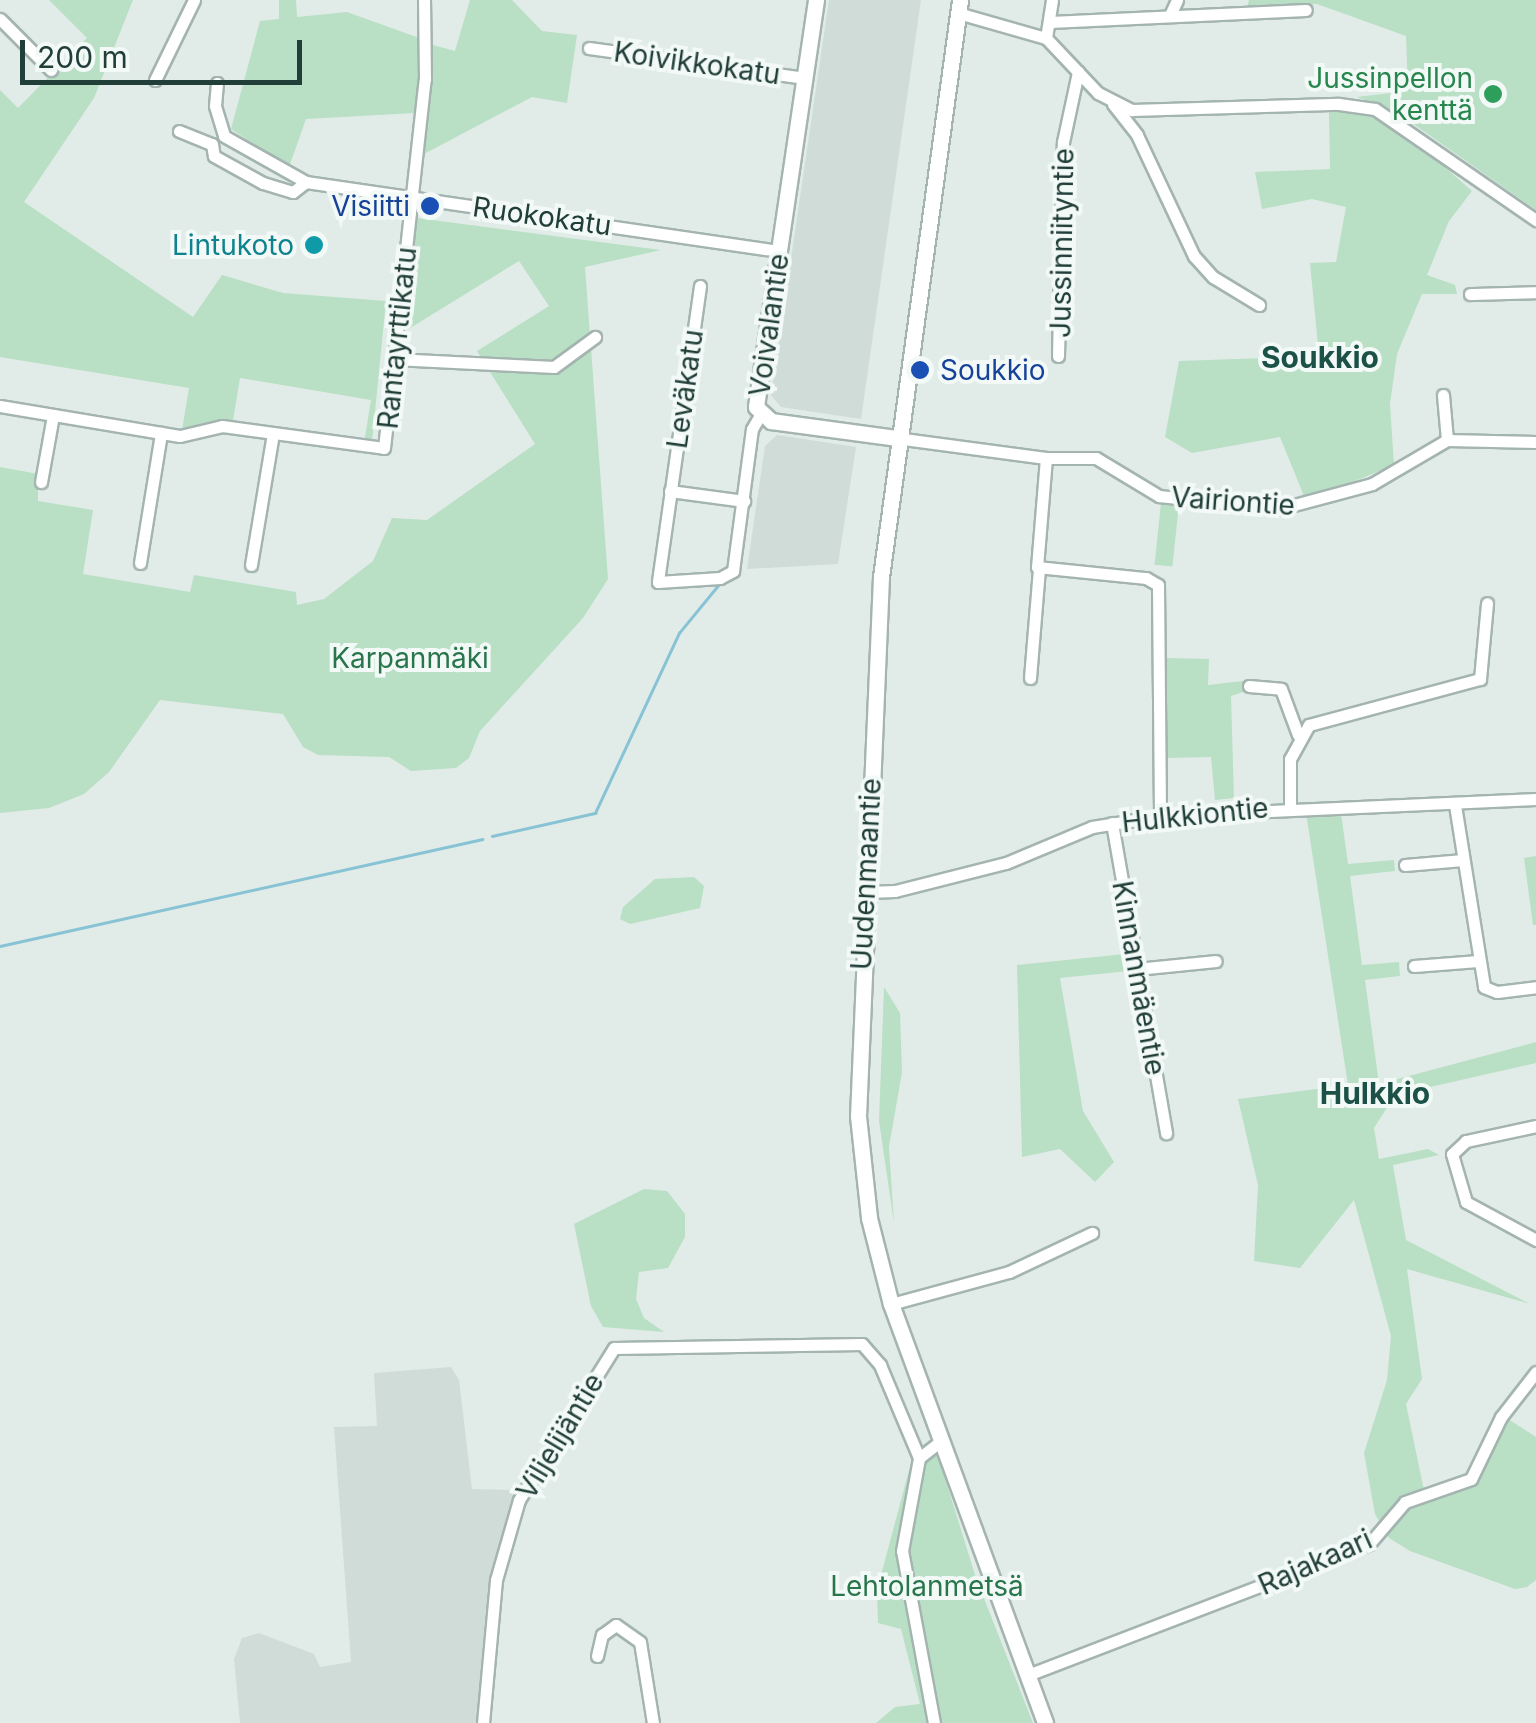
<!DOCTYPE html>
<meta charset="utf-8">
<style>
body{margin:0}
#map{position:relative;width:1536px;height:1723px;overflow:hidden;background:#e1ece8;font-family:Inter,sans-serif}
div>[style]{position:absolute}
.built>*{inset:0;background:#cfdcd7}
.green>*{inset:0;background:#b9dfc5;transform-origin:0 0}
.stream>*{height:2.5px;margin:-1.25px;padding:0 1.25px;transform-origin:1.25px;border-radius:1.25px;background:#87c3d4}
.roads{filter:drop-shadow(2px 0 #a4b4b0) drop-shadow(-2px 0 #a4b4b0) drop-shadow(0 2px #a4b4b0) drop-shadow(0 -2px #a4b4b0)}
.street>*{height:11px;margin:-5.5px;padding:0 5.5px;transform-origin:5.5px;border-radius:5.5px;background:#fff}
.secondary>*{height:15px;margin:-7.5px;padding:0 7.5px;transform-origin:7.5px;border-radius:7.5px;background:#fff}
.dots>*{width:28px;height:28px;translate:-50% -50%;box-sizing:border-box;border:5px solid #f2f9f6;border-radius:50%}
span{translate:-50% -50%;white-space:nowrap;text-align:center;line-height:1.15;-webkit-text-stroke:8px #f2f9f6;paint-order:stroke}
.street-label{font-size:28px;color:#213e38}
.leisure-label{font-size:28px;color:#27864d}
.right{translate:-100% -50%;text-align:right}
.transit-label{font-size:28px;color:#164399}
.left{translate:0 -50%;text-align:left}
.culture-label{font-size:28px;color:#0d838f}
.park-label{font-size:28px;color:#29764c}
.neighbourhood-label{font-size:30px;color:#1c5147;font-weight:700}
.scale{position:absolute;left:20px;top:40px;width:282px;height:45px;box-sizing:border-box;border:5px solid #213e38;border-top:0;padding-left:12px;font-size:30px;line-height:35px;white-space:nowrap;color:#213e38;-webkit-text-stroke:8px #f2f9f6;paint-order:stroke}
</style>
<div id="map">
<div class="built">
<div style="clip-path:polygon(829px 0,921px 0,861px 419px,781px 407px,771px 395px)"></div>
<div style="clip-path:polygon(777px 435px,856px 447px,838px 564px,747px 569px,765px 446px)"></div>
<div style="clip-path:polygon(451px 1367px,459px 1380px,472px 1489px,514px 1490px,488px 1587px,476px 1723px,240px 1723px,234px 1659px,242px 1638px,259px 1633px,314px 1654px,320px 1667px,351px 1662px,334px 1427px,377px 1426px,374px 1373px)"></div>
</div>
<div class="green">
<div style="clip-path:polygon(49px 0,133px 0,94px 98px,24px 202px,193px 317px,222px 275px,283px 293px,386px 301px,372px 442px,364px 443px,371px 400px,240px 378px,233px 421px,182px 430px,189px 388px,0 357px,0 90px,18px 108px,87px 38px)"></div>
<div style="clip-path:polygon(279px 0,296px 0,297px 17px,347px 12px,422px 39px,415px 113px,306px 119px,289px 167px,231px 129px,260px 21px,279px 19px)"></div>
<div style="clip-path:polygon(470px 0,512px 0,542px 31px,577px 35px,567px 103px,532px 97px,424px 154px,433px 45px,455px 51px)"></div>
<div style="clip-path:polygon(1249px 0,1536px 0,1536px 210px,1395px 111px,1357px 97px,1408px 91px,1406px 36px,1317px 4px,1247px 8px)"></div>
<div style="clip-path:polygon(1349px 110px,1373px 114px,1406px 133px,1472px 191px,1449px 221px,1427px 275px,1455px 285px,1457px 294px,1422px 294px,1397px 354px,1390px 404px,1394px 465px,1306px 501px,1280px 437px,1192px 453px,1165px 437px,1179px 361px,1319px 356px,1310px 263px,1336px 262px,1346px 207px,1312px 199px,1262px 209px,1255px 172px,1330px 169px,1329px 112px)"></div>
<div style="clip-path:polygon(417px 218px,661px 250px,585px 267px,608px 579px,583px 618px,480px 731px,469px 758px,456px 768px,411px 771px,389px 757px,318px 755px,303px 747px,283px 714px,160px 700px,109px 772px,84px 794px,49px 808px,0 813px,0 467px,38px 474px,38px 501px,93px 510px,83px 574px,190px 592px,194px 575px,296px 592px,297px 605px,324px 599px,373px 561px,392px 518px,427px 520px,535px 444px,477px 351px,549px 306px,519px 261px,407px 330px)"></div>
<div style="left:1161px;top:503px;width:18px;height:62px;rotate:6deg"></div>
<div style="clip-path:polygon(1165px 658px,1209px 659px,1208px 685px,1243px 681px,1243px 692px,1231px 696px,1234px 798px,1215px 800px,1211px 757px,1165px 758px)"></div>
<div style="clip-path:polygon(1306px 813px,1341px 813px,1348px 864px,1394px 860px,1395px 871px,1350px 876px,1362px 965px,1399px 962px,1400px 976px,1365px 980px,1379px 1084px,1536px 1042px,1536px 1063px,1395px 1095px,1374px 1128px,1379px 1159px,1428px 1149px,1439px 1155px,1393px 1165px,1406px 1240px,1530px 1304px,1407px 1269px,1422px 1379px,1406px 1404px,1426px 1500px,1470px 1488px,1508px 1419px,1536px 1437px,1536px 1580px,1527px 1587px,1515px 1589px,1410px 1551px,1389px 1538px,1375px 1514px,1364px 1453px,1387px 1380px,1391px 1336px,1354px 1200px,1300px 1268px,1254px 1261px,1258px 1185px,1238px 1099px,1348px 1085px)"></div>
<div style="clip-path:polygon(1536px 856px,1536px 925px,1533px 925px,1524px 858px)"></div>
<div style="clip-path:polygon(694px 877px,704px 886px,700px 908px,630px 924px,620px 919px,623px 907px,655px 879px)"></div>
<div style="clip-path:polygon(1125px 954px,1128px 971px,1060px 978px,1083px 1111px,1114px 1162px,1095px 1182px,1060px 1149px,1022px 1157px,1017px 965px)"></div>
<div style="clip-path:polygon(884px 987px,900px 1013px,902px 1072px,889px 1147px,894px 1223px,879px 1121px)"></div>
<div style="clip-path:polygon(644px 1189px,667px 1191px,685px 1214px,685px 1237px,668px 1268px,639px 1272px,636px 1299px,644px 1318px,664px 1332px,603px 1327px,591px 1306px,574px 1224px)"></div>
<div style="clip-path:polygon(935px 1446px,976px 1578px,1033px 1723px,876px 1723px,895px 1707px,920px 1704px,901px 1629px,878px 1623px,877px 1590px,915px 1448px,920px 1457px)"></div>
</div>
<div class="stream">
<div style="left:492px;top:836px;width:106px;rotate:-12.6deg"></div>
<div style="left:595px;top:813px;width:199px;rotate:-65deg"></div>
<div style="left:679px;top:633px;width:65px;rotate:-50.6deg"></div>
<div style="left:0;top:946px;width:494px;rotate:-12.5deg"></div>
</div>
<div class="roads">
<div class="street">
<div style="left:958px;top:13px;width:91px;rotate:15.9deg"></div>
<div style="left:1046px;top:38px;width:76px;rotate:46.6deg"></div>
<div style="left:1098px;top:93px;width:38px;rotate:27deg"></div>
<div style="left:1132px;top:110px;width:207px;rotate:-1.7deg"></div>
<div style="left:1339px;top:104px;width:36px;rotate:8deg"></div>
<div style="left:1375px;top:109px;width:196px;rotate:34.6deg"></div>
<div style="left:1170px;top:15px;width:17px;rotate:-65deg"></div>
<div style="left:0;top:19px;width:72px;rotate:45deg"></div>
<div style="left:1050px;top:22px;width:256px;rotate:-2.7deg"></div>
<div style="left:1046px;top:38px;width:38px;rotate:-81deg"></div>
<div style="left:589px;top:48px;width:218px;rotate:7.9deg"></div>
<div style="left:155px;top:80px;width:89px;rotate:-64deg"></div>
<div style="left:217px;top:83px;width:23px;rotate:95deg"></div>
<div style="left:215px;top:106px;width:31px;rotate:73deg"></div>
<div style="left:1113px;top:104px;width:39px;rotate:52deg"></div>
<div style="left:1137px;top:135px;width:134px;rotate:64.8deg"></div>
<div style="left:1194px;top:256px;width:28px;rotate:48deg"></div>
<div style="left:1213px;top:277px;width:54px;rotate:31.3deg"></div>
<div style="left:179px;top:131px;width:35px;rotate:22deg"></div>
<div style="left:224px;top:136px;width:94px;rotate:29.3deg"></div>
<div style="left:306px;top:182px;width:477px;rotate:8.3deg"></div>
<div style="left:212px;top:144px;width:12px;rotate:81deg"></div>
<div style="left:214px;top:156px;width:56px;rotate:28.9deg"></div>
<div style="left:263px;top:183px;width:31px;rotate:17deg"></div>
<div style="left:293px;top:192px;width:16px;rotate:-38deg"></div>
<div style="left:700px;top:286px;width:299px;rotate:98.1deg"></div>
<div style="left:658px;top:582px;width:62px;rotate:-3.7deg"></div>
<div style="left:720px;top:578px;width:15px;rotate:-28deg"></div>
<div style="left:733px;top:571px;width:143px;rotate:-82.4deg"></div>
<div style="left:752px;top:429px;width:16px;rotate:-60deg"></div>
<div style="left:1470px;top:294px;width:66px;rotate:-1.7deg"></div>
<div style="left:1058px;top:356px;width:214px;rotate:-88.7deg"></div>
<div style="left:1063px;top:142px;width:72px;rotate:-77.9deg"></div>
<div style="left:394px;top:359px;width:160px;rotate:2.9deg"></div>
<div style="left:554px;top:367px;width:51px;rotate:-36.2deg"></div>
<div style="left:1443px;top:395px;width:45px;rotate:84.9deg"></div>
<div style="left:0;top:406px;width:182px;rotate:9.5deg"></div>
<div style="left:180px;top:436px;width:43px;rotate:-13.4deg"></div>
<div style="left:222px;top:426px;width:163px;rotate:7.7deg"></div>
<div style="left:384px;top:448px;width:371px;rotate:-83.7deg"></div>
<div style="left:425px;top:79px;width:79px;rotate:-90.7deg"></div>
<div style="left:896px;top:438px;width:151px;rotate:7.6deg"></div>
<div style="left:1046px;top:458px;width:50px"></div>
<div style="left:1096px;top:458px;width:74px;rotate:31.1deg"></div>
<div style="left:1159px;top:496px;width:121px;rotate:6.2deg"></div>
<div style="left:1279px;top:509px;width:96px;rotate:-15deg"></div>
<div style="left:1372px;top:484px;width:87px;rotate:-30.4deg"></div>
<div style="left:1447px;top:440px;width:89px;rotate:1.3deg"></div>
<div style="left:1046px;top:458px;width:109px;rotate:94.7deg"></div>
<div style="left:1037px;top:567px;width:110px;rotate:5.8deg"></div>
<div style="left:1146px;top:578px;width:14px;rotate:30deg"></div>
<div style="left:1158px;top:585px;width:231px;rotate:89.5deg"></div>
<div style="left:41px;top:482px;width:68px;rotate:-79.8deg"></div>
<div style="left:670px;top:491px;width:75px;rotate:7.7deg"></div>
<div style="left:140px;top:563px;width:132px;rotate:-80.8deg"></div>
<div style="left:251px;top:565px;width:133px;rotate:-80.5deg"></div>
<div style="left:1030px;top:678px;width:110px;rotate:-85.3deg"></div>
<div style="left:1249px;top:686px;width:32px;rotate:5deg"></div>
<div style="left:1281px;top:689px;width:49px;rotate:69.7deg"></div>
<div style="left:1455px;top:805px;width:184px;rotate:80.9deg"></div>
<div style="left:1484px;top:987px;width:14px;rotate:21deg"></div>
<div style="left:1497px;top:992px;width:39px;rotate:-7deg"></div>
<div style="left:1290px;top:806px;width:47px;rotate:-90deg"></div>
<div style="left:1290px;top:759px;width:39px;rotate:-61deg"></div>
<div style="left:1309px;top:725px;width:177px;rotate:-15.1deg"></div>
<div style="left:1480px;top:679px;width:76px;rotate:-84.7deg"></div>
<div style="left:1112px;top:823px;width:315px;rotate:80.1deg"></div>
<div style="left:1405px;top:865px;width:58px;rotate:-4.9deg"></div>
<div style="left:866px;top:892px;width:29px;rotate:-2deg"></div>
<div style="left:895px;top:891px;width:114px;rotate:-14.2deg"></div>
<div style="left:1006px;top:863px;width:93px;rotate:-22.7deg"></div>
<div style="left:1092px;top:827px;width:69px;rotate:-9.2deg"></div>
<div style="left:1160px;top:816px;width:376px;rotate:-2.6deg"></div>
<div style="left:1414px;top:966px;width:64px;rotate:-4.5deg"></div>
<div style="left:1137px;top:969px;width:79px;rotate:-5.8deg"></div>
<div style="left:1536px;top:1126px;width:72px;rotate:167.9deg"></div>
<div style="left:1466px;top:1141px;width:19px;rotate:137deg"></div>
<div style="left:1452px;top:1154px;width:50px;rotate:73.7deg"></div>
<div style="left:1466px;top:1202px;width:80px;rotate:28.5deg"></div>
<div style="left:891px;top:1304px;width:122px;rotate:-15.2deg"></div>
<div style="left:1009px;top:1272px;width:92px;rotate:-25.2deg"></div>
<div style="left:597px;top:1656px;width:22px;rotate:-77deg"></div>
<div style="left:602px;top:1635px;width:17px;rotate:-36deg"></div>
<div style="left:616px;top:1625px;width:29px;rotate:35deg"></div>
<div style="left:640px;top:1642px;width:82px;rotate:80.9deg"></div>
<div style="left:1028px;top:1675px;width:365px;rotate:-21deg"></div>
<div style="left:1369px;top:1544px;width:55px;rotate:-49.4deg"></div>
<div style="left:1405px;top:1502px;width:70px;rotate:-19.2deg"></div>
<div style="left:1471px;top:1479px;width:69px;rotate:-64.2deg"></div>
<div style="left:1501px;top:1417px;width:57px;rotate:-52.1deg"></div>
<div style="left:483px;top:1723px;width:144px;rotate:-84.8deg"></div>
<div style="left:496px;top:1580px;width:83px;rotate:-74deg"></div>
<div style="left:519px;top:1500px;width:179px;rotate:-58deg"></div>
<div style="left:614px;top:1348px;width:248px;rotate:-0.9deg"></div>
<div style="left:862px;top:1344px;width:28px;rotate:49deg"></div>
<div style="left:880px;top:1365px;width:101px;rotate:67.2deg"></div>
<div style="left:934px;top:1723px;width:175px;rotate:-100.5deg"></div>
<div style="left:902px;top:1551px;width:95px;rotate:-79.6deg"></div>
<div style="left:919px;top:1458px;width:28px;rotate:-38deg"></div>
</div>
<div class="secondary">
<div style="left:816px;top:0;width:411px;rotate:98.4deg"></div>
<div style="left:756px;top:407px;width:21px;rotate:43deg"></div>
<div style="left:771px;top:421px;width:126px;rotate:7.7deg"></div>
<div style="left:960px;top:0;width:582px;rotate:97.8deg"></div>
<div style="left:881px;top:577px;width:539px;rotate:92.44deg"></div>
<div style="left:858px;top:1116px;width:103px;rotate:83.8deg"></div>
<div style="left:869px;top:1218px;width:89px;rotate:75.7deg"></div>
<div style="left:891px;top:1304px;width:446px;rotate:69.8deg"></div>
</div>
</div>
<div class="dots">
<div style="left:1493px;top:94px;background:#2e9e5b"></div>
<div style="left:430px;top:206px;background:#1a4fb4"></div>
<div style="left:314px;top:245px;background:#0f9aa8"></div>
<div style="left:920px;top:370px;background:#1a4fb4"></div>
</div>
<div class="street-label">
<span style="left:697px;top:63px;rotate:8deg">Koivikkokatu</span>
<span style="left:542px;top:216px;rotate:8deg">Ruokokatu</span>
<span style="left:1062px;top:243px;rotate:-89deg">Jussinniityntie</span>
<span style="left:769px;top:325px;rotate:-82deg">Voivalantie</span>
<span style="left:397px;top:338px;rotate:-84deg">Rantayrttikatu</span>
<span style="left:685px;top:389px;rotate:-82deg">Leväkatu</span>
<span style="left:1233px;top:501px;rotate:4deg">Vairiontie</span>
<span style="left:1195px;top:815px;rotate:-6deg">Hulkkiontie</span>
<span style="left:866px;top:874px;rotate:-87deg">Uudenmaantie</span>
<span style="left:1139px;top:978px;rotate:80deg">Kinnanmäentie</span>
<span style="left:560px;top:1436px;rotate:-59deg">Viljelijäntie</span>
<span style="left:1315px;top:1562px;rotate:-24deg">Rajakaari</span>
</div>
<div class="leisure-label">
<span class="right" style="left:1473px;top:94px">Jussinpellon<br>kenttä</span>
</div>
<div class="transit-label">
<span class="right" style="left:410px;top:206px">Visiitti</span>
<span class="left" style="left:940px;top:370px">Soukkio</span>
</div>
<div class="culture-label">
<span class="right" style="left:294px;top:245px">Lintukoto</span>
</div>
<div class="park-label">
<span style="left:410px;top:658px">Karpanmäki</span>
<span style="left:927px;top:1586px">Lehtolanmetsä</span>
</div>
<div class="neighbourhood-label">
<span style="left:1320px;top:357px">Soukkio</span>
<span style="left:1375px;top:1093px">Hulkkio</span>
</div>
<div class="scale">200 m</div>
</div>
